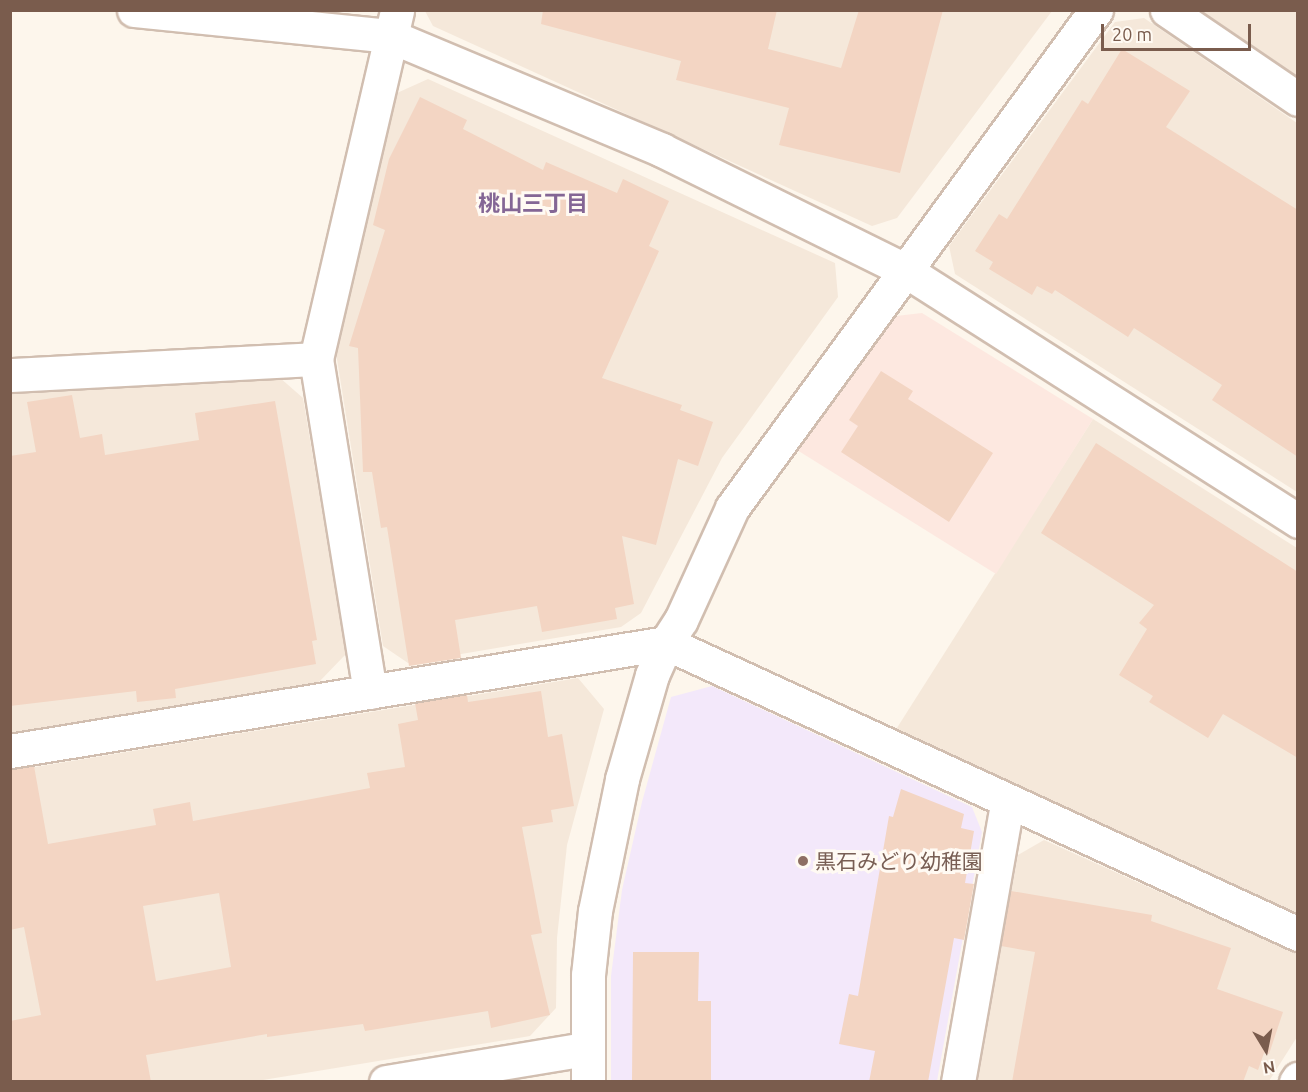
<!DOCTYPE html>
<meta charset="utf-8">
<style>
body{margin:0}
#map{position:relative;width:1308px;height:1092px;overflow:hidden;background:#fdf6ec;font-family:Ubuntu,"Noto Sans JP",sans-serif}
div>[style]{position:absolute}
.residential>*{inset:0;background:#f5e8da}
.commercial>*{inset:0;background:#fde8e0}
.education>*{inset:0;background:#f3e8fa}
.building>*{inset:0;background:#f3d5c3}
.roads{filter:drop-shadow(2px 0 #d1beb0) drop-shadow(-2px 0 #d1beb0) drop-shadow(0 2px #d1beb0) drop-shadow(0 -2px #d1beb0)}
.minor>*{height:33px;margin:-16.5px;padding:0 16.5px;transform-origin:16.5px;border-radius:16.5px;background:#fff}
.dots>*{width:16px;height:16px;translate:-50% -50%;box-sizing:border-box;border:3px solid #fffaf3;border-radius:50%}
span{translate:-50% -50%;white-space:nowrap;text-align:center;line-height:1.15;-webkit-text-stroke:6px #fffaf3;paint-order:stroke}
.education-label{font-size:21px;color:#785e54}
.left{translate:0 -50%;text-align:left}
.neighbourhood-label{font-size:22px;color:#846695;font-weight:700}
.frame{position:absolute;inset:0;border:12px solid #7a5c4d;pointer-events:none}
.north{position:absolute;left:1236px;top:1020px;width:60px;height:60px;-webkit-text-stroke:4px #fffaf3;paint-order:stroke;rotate:170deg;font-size:16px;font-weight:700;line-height:24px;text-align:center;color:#7a5c4d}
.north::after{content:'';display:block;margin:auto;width:21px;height:27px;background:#7a5c4d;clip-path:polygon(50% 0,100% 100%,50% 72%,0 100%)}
.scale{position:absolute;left:1101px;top:24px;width:150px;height:27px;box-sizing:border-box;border:3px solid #7a5c4d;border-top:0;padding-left:8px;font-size:18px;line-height:21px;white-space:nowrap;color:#7a5c4d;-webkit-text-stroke:4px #fffaf3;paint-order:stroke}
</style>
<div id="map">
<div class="residential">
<div style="clip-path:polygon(425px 11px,1052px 11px,897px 218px,872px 226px,433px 26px)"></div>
<div style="clip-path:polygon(1202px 11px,1297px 11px,1297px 76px)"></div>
<div style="clip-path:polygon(1144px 18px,1297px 123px,1297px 492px,955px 274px,949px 246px,1115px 22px)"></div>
<div style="clip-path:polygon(428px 79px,835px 263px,838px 297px,722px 458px,641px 613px,621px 627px,408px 663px,383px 646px,336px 353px,397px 93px)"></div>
<div style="clip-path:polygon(279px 377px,303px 398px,346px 654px,317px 684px,11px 733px,11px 393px)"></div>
<div style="clip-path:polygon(1093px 419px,1297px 548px,1297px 916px,895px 731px)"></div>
<div style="clip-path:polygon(578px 678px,604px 709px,567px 845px,557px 938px,556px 1008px,530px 1036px,257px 1081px,11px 1082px,11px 771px)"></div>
<div style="clip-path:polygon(1044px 840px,1297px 954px,1297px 1037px,1269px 1081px,976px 1082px,1018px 855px)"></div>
</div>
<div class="commercial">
<div style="clip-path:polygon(922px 313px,1093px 419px,996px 574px,797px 450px,896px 316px)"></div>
</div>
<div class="education">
<div style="clip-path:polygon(712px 686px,972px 807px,982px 832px,937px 1081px,611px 1082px,611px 976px,622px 890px,642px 802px,671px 697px)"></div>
</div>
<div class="building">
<div style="clip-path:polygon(543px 10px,777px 10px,768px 49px,841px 68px,859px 10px,943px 10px,900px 173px,779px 145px,789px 108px,676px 80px,681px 61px,541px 24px)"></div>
<div style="clip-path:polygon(1122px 49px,1190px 91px,1166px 127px,1298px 210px,1298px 457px,1212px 400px,1222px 385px,1134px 328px,1128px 337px,1055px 290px,1052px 294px,1037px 286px,1032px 295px,989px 269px,993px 262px,975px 251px,999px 214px,1007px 219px,1082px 100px,1088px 104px)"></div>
<div style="clip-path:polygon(420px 97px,467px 120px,463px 129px,543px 170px,546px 162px,617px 193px,623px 179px,669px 201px,649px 246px,659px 251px,602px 378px,682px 405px,680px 410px,713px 422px,698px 466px,678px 459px,656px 545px,622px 536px,634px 604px,615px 608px,617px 619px,542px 632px,537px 606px,455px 620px,461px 658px,409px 666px,387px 527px,381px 528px,372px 472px,363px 472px,358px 348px,349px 346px,385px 230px,373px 225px,389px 159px)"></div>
<div style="clip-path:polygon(881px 371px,913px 391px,908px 399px,993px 453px,949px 522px,841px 452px,858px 426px,849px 420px)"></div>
<div style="clip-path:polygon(72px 395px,80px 438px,102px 434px,105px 455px,199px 440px,195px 413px,275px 401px,317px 640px,312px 641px,316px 664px,175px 689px,176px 698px,137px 702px,136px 691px,10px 706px,10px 456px,36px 452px,27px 402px)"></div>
<div style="clip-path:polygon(1096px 443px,1298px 572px,1298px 758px,1223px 714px,1208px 738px,1149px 702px,1153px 696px,1119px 675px,1147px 629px,1139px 623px,1154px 605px,1041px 533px)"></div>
<div style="clip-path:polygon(evenodd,541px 691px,548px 737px,562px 734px,574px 806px,551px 810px,553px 822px,522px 827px,542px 933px,531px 935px,550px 1015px,491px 1028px,488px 1011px,365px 1031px,363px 1024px,267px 1037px,267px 1034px,146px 1055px,151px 1082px,10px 1082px,10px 1021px,41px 1015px,24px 927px,10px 930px,10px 769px,34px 766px,48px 844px,156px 825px,153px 809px,190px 802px,193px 821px,370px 788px,367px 773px,405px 767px,398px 724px,418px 720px,415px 703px,467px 695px,468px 702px,541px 691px,219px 893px,231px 967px,156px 981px,143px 906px,219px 893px)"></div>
<div style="clip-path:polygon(901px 789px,964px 814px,961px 828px,974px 831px,965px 883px,974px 884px,964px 940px,954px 938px,928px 1082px,869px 1082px,875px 1051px,839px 1044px,849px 994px,858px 996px,889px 816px,893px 817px)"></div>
<div style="clip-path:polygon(1011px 891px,1152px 915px,1151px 921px,1231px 948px,1217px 989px,1283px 1012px,1269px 1054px,1264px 1053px,1258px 1070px,1249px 1066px,1243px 1082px,1012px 1082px,1035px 952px,1001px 946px)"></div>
<div style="clip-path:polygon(633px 952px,699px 952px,698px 1001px,711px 1001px,711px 1082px,632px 1082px)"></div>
</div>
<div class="roads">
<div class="minor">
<div style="left:134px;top:10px;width:257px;rotate:5.8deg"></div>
<div style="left:390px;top:36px;width:295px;rotate:22.7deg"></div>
<div style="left:662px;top:150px;width:269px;rotate:26.3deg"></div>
<div style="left:903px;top:269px;width:469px;rotate:32.5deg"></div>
<div style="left:1167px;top:10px;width:158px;rotate:34.2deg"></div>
<div style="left:10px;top:375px;width:306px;rotate:-3deg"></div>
<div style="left:370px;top:692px;width:337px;rotate:-99.2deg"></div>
<div style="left:316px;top:359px;width:358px;rotate:-76.9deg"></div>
<div style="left:10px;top:751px;width:665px;rotate:-9.35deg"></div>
<div style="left:666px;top:643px;width:696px;rotate:24.72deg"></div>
<div style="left:386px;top:1082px;width:203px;rotate:-9.4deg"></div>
<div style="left:588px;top:1082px;width:107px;rotate:-90deg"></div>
<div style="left:588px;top:975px;width:64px;rotate:-83.8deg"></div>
<div style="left:595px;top:911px;width:135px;rotate:-78.4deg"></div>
<div style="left:622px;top:779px;width:108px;rotate:-73.9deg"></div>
<div style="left:652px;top:675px;width:35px;rotate:-66deg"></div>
<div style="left:666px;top:643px;width:27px;rotate:-57deg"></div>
<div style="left:681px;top:620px;width:123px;rotate:-65.5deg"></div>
<div style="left:732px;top:508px;width:617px;rotate:-53.84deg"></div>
<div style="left:958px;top:1082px;width:283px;rotate:-80deg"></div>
<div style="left:1296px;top:1082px;width:4px;rotate:-56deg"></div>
</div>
</div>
<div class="dots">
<div style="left:803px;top:861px;background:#8d6e63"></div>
</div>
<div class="education-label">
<span class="left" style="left:815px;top:861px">黒石みどり幼稚園</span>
</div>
<div class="neighbourhood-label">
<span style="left:533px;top:203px">桃山三丁目</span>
</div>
<div class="frame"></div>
<div class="north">N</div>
<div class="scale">20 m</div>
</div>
